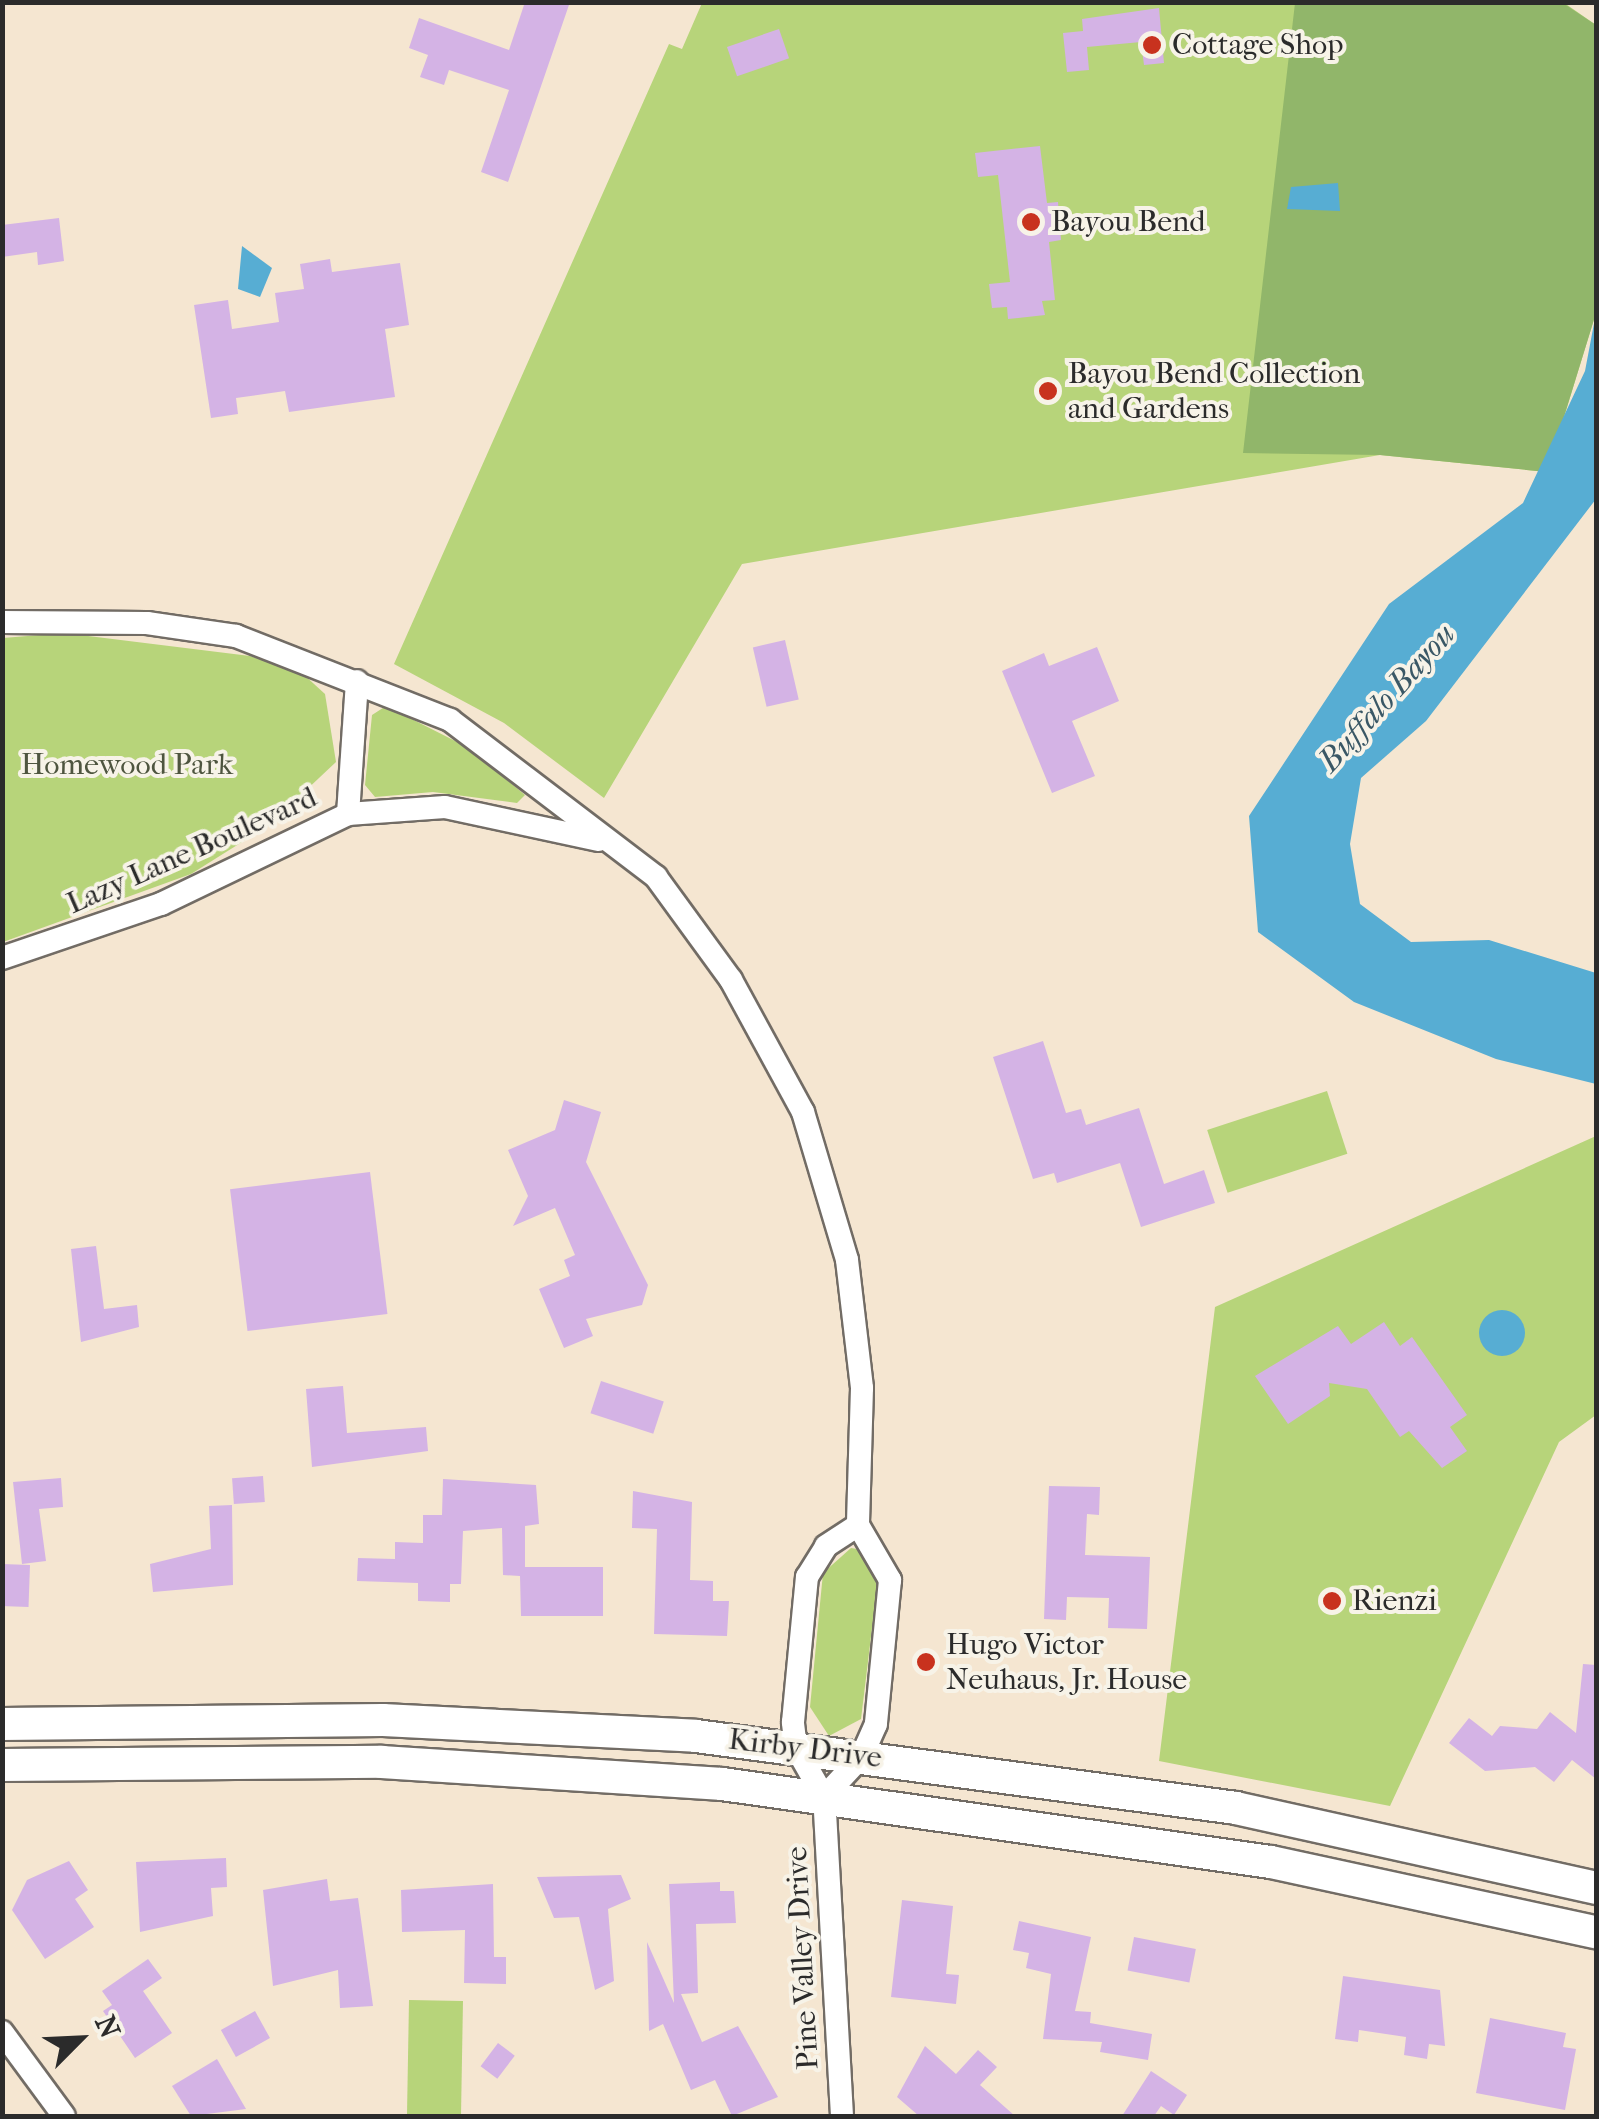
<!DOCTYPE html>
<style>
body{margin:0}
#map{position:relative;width:1599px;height:2119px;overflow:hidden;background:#f5e6d1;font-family:"IM FELL French Canon",serif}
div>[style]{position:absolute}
.green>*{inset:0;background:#b7d47a;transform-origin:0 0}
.forest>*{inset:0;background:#91b66a}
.water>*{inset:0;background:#57add3}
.round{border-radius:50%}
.building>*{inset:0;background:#d4b3e5;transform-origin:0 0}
.roads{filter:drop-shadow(2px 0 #726c65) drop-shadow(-2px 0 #726c65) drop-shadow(0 2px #726c65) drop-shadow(0 -2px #726c65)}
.minor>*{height:22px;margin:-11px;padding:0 11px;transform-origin:11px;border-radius:11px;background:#fff}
.secondary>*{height:32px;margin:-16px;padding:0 16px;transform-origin:16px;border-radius:16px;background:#fff}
.dots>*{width:28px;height:28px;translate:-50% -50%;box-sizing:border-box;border:5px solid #f7f3e8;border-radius:50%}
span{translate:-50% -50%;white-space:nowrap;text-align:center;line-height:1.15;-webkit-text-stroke:8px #f7f3e8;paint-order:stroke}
.poi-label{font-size:30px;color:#2b2b2b}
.left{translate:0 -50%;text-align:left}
.park-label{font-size:30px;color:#4e553f}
.street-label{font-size:30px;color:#2b2b2b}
.water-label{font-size:32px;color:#3a5866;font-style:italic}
.frame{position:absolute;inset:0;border:5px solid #2b2b2b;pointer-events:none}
.north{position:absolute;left:30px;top:1989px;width:100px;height:100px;-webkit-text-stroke:8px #f7f3e8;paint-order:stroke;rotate:66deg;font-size:28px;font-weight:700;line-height:40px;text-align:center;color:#2b2b2b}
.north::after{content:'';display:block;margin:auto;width:35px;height:45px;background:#2b2b2b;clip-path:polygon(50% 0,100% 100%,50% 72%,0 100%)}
</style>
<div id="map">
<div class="green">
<div style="clip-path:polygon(1563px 2px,1596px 25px,1596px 313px,1547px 472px,1380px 455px,742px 564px,604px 798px,504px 723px,394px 664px,669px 44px,682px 49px,702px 3px)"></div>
<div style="clip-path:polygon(64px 633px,250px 656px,302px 673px,325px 694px,336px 762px,269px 825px,191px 874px,3px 942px,3px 638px)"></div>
<div style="clip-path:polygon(386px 706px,469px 748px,525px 795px,517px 803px,433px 792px,375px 797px,365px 785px,372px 715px)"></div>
<div style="left:1327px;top:1091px;width:66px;height:126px;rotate:72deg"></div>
<div style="clip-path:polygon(1596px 1136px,1596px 1415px,1559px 1442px,1390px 1806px,1159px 1761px,1215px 1307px)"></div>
<div style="clip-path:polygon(851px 1548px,863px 1550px,878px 1579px,861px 1719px,829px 1736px,810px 1707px,823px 1573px)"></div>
<div style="left:409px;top:2000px;width:54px;height:115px;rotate:1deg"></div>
</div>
<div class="forest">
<div style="clip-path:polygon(1295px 3px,1563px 3px,1596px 25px,1596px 313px,1547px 472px,1380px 455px,1243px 453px)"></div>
</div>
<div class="water">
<div style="clip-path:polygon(1338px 183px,1340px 211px,1287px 209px,1291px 187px)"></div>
<div style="clip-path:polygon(242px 246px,272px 268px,260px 297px,238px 289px)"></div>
<div style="clip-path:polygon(1596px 313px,1596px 499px,1426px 721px,1361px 778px,1350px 844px,1360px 904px,1411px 942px,1489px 940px,1596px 973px,1596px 1084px,1496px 1059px,1354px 1002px,1258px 932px,1249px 816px,1389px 604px,1523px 503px,1585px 371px)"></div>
<div class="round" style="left:1479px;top:1310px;width:46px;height:46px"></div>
</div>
<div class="building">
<div style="clip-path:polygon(525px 2px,570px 2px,508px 182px,481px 172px,509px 90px,449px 70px,444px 85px,420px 77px,428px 55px,409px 48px,419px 18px,509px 50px)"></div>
<div style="clip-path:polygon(1159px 8px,1164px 63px,1144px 65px,1141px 42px,1087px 47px,1089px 70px,1067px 72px,1063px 33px,1083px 31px,1082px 19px)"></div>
<div style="left:779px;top:29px;width:31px;height:55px;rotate:71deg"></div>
<div style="clip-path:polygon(1040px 146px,1047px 203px,1058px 202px,1061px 240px,1049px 242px,1055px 300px,1042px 301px,1045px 315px,1008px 319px,1007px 307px,992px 308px,989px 284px,1010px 282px,998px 175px,978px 177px,975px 153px)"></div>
<div style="clip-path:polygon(59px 218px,64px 261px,38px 265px,37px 252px,2px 257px,2px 225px)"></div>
<div style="clip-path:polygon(330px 259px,332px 272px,400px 263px,409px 325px,385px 329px,395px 397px,289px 412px,285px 391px,236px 398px,238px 414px,211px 418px,194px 305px,228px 300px,232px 329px,279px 322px,275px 293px,304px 289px,300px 264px)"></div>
<div style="left:785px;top:640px;width:61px;height:33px;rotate:77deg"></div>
<div style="clip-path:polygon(1097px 647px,1119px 701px,1072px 721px,1095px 776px,1052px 793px,1002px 671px,1044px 653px,1049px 666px)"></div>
<div style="clip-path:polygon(1043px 1041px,1066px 1113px,1081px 1109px,1086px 1125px,1139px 1108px,1164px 1184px,1204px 1170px,1215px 1203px,1141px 1227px,1120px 1163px,1057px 1183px,1054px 1173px,1033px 1179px,993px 1057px)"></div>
<div style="clip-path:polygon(564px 1100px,601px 1112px,586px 1162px,648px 1285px,642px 1305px,586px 1319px,593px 1336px,564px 1348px,539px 1289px,570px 1276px,564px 1260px,575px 1255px,555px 1208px,513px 1226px,528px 1196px,508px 1150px,555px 1130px)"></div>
<div style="left:370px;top:1172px;width:143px;height:141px;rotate:83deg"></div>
<div style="clip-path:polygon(96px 1246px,104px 1309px,137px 1305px,139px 1327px,81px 1342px,71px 1249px)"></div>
<div style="clip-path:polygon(1384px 1322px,1400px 1346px,1412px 1337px,1467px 1415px,1450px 1427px,1467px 1451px,1442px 1468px,1409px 1431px,1400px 1437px,1367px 1389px,1329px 1383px,1330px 1396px,1288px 1424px,1255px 1376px,1338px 1326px,1351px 1344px)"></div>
<div style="left:601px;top:1381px;width:66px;height:34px;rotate:18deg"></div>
<div style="clip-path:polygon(343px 1386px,347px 1433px,426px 1427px,428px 1451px,312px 1467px,306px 1389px)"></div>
<div style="left:263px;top:1476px;width:26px;height:31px;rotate:86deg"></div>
<div style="clip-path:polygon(61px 1478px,63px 1507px,39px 1509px,46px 1561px,22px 1564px,13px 1482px)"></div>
<div style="clip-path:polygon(443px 1479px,536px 1485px,539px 1524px,525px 1526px,525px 1567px,603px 1567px,603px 1616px,521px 1616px,520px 1576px,503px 1575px,502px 1528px,463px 1531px,461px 1584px,450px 1584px,450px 1602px,418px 1601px,418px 1583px,357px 1581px,358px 1558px,395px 1559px,395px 1542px,423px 1543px,423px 1515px,442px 1515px)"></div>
<div style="clip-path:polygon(1049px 1486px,1100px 1487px,1099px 1515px,1087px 1514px,1085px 1555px,1150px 1557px,1147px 1629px,1108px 1628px,1109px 1598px,1067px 1597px,1066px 1620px,1044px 1619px)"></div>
<div style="clip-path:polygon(633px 1491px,692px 1502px,690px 1580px,713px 1581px,713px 1601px,729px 1601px,727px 1636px,654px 1634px,657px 1529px,632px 1528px)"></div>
<div style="clip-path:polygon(232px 1505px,233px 1585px,153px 1592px,150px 1564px,211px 1549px,209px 1506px)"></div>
<div style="left:2px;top:1564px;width:28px;height:42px;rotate:2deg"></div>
<div style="clip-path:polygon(1583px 1664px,1596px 1665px,1596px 1779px,1572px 1760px,1554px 1782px,1535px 1767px,1485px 1771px,1449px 1743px,1469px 1718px,1492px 1736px,1500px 1726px,1537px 1729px,1550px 1712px,1576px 1733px)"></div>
<div style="clip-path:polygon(226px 1858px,227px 1887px,211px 1888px,213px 1916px,140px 1932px,136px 1862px)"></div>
<div style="clip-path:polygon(69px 1861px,88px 1890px,75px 1899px,94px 1927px,45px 1959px,12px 1910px,27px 1880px)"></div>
<div style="clip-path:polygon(621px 1875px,631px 1899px,608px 1909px,614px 1981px,595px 1990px,579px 1917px,554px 1918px,537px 1877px)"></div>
<div style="clip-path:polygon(327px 1879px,330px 1901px,358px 1898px,373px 2006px,340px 2008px,338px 1970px,273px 1986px,263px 1890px)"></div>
<div style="clip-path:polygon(720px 1882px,720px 1891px,734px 1891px,736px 1923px,696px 1924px,698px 1993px,681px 1994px,702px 2042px,738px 2026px,778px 2097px,732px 2116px,715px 2080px,691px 2090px,663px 2024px,649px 2031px,647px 1942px,674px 2003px,669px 1884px)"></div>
<div style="clip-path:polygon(493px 1884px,494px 1957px,506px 1957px,506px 1984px,464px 1983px,465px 1930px,402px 1932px,401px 1890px)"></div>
<div style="clip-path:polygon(902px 1900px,953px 1906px,946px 1974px,959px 1975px,956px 2004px,891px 1997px)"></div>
<div style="clip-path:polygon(1019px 1921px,1091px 1937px,1075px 2011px,1091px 2012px,1090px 2023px,1152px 2034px,1148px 2060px,1100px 2052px,1102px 2042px,1043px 2039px,1051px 1974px,1026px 1968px,1029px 1953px,1013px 1950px)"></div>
<div style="left:1134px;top:1937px;width:63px;height:34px;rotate:11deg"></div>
<div style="clip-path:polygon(148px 1959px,162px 1978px,143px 1991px,172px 2033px,135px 2058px,103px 2011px,112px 2005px,102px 1991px)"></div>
<div style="clip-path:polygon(1343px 1976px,1440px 1990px,1445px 2046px,1429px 2044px,1427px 2059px,1404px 2055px,1406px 2037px,1359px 2030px,1358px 2042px,1335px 2039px)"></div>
<div style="left:255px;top:2011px;width:31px;height:39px;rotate:61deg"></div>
<div style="clip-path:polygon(1490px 2018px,1566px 2033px,1563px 2047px,1576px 2049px,1565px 2110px,1476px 2093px)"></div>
<div style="left:498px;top:2043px;width:21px;height:29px;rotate:37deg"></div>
<div style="clip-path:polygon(925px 2046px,956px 2074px,978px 2050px,997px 2067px,980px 2085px,1015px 2116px,919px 2116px,897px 2097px)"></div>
<div style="clip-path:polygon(217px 2059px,246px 2109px,191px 2116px,172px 2086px)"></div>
<div style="clip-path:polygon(1151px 2071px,1187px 2095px,1174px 2115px,1161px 2106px,1154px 2116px,1122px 2116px)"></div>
</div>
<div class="roads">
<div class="minor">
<div style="left:2px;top:622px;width:145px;rotate:0.4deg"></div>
<div style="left:147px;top:623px;width:90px;rotate:8.3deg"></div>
<div style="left:236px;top:636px;width:230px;rotate:21.4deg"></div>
<div style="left:450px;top:720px;width:259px;rotate:37.3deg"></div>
<div style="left:656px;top:877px;width:127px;rotate:53.9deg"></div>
<div style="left:731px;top:980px;width:150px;rotate:61.4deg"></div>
<div style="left:803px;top:1112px;width:154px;rotate:73.4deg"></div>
<div style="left:847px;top:1260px;width:129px;rotate:83.3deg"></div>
<div style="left:862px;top:1388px;width:137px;rotate:91.7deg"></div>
<div style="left:858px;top:1525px;width:64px;rotate:59.8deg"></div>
<div style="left:890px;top:1580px;width:145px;rotate:95.6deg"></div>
<div style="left:876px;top:1724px;width:35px;rotate:114deg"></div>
<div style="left:862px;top:1756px;width:56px;rotate:132.8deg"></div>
<div style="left:348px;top:814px;width:133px;rotate:-86.1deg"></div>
<div style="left:2px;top:958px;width:168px;rotate:-18.8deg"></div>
<div style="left:161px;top:904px;width:208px;rotate:-25.7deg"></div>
<div style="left:348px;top:814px;width:97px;rotate:-4.1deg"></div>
<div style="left:445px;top:807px;width:157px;rotate:12.1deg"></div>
<div style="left:2px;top:2032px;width:104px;rotate:53.6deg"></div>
<div style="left:842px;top:2116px;width:320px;rotate:-93.2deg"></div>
<div style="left:824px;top:1797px;width:56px;rotate:-119.7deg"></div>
<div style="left:796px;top:1748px;width:26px;rotate:-97deg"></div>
<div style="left:793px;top:1722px;width:146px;rotate:-84.5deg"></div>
<div style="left:807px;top:1577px;width:36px;rotate:-58deg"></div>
<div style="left:826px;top:1546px;width:38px;rotate:-33deg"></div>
</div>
<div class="secondary">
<div style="left:2px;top:1724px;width:381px;rotate:-0.6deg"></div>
<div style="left:383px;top:1720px;width:313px;rotate:2.9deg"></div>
<div style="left:696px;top:1736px;width:545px;rotate:7.59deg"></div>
<div style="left:1236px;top:1808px;width:369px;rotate:12.5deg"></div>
<div style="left:2px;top:1765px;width:380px;rotate:-0.5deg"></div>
<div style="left:382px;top:1762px;width:341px;rotate:3.7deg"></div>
<div style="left:722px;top:1784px;width:555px;rotate:8.09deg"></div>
<div style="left:1271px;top:1862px;width:332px;rotate:12.2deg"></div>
</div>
</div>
<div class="dots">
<div style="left:1152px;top:45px;background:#c8321e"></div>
<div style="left:1031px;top:222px;background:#c8321e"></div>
<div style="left:1048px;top:391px;background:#c8321e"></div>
<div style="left:1332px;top:1601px;background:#c8321e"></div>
<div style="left:926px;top:1662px;background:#c8321e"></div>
</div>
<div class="poi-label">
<span class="left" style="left:1172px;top:45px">Cottage Shop</span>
<span class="left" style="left:1051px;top:222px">Bayou Bend</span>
<span class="left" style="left:1068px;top:391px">Bayou Bend Collection<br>and Gardens</span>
<span class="left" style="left:1352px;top:1601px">Rienzi</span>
<span class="left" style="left:946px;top:1662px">Hugo Victor<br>Neuhaus, Jr. House</span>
</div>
<div class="park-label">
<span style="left:127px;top:765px">Homewood Park</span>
</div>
<div class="street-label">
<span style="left:192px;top:851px;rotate:-24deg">Lazy Lane Boulevard</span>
<span style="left:805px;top:1749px;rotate:7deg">Kirby Drive</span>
<span style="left:803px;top:1958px;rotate:-93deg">Pine Valley Drive</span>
</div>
<div class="water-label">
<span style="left:1387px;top:698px;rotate:-48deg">Buffalo Bayou</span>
</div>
<div class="frame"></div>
<div class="north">N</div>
</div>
